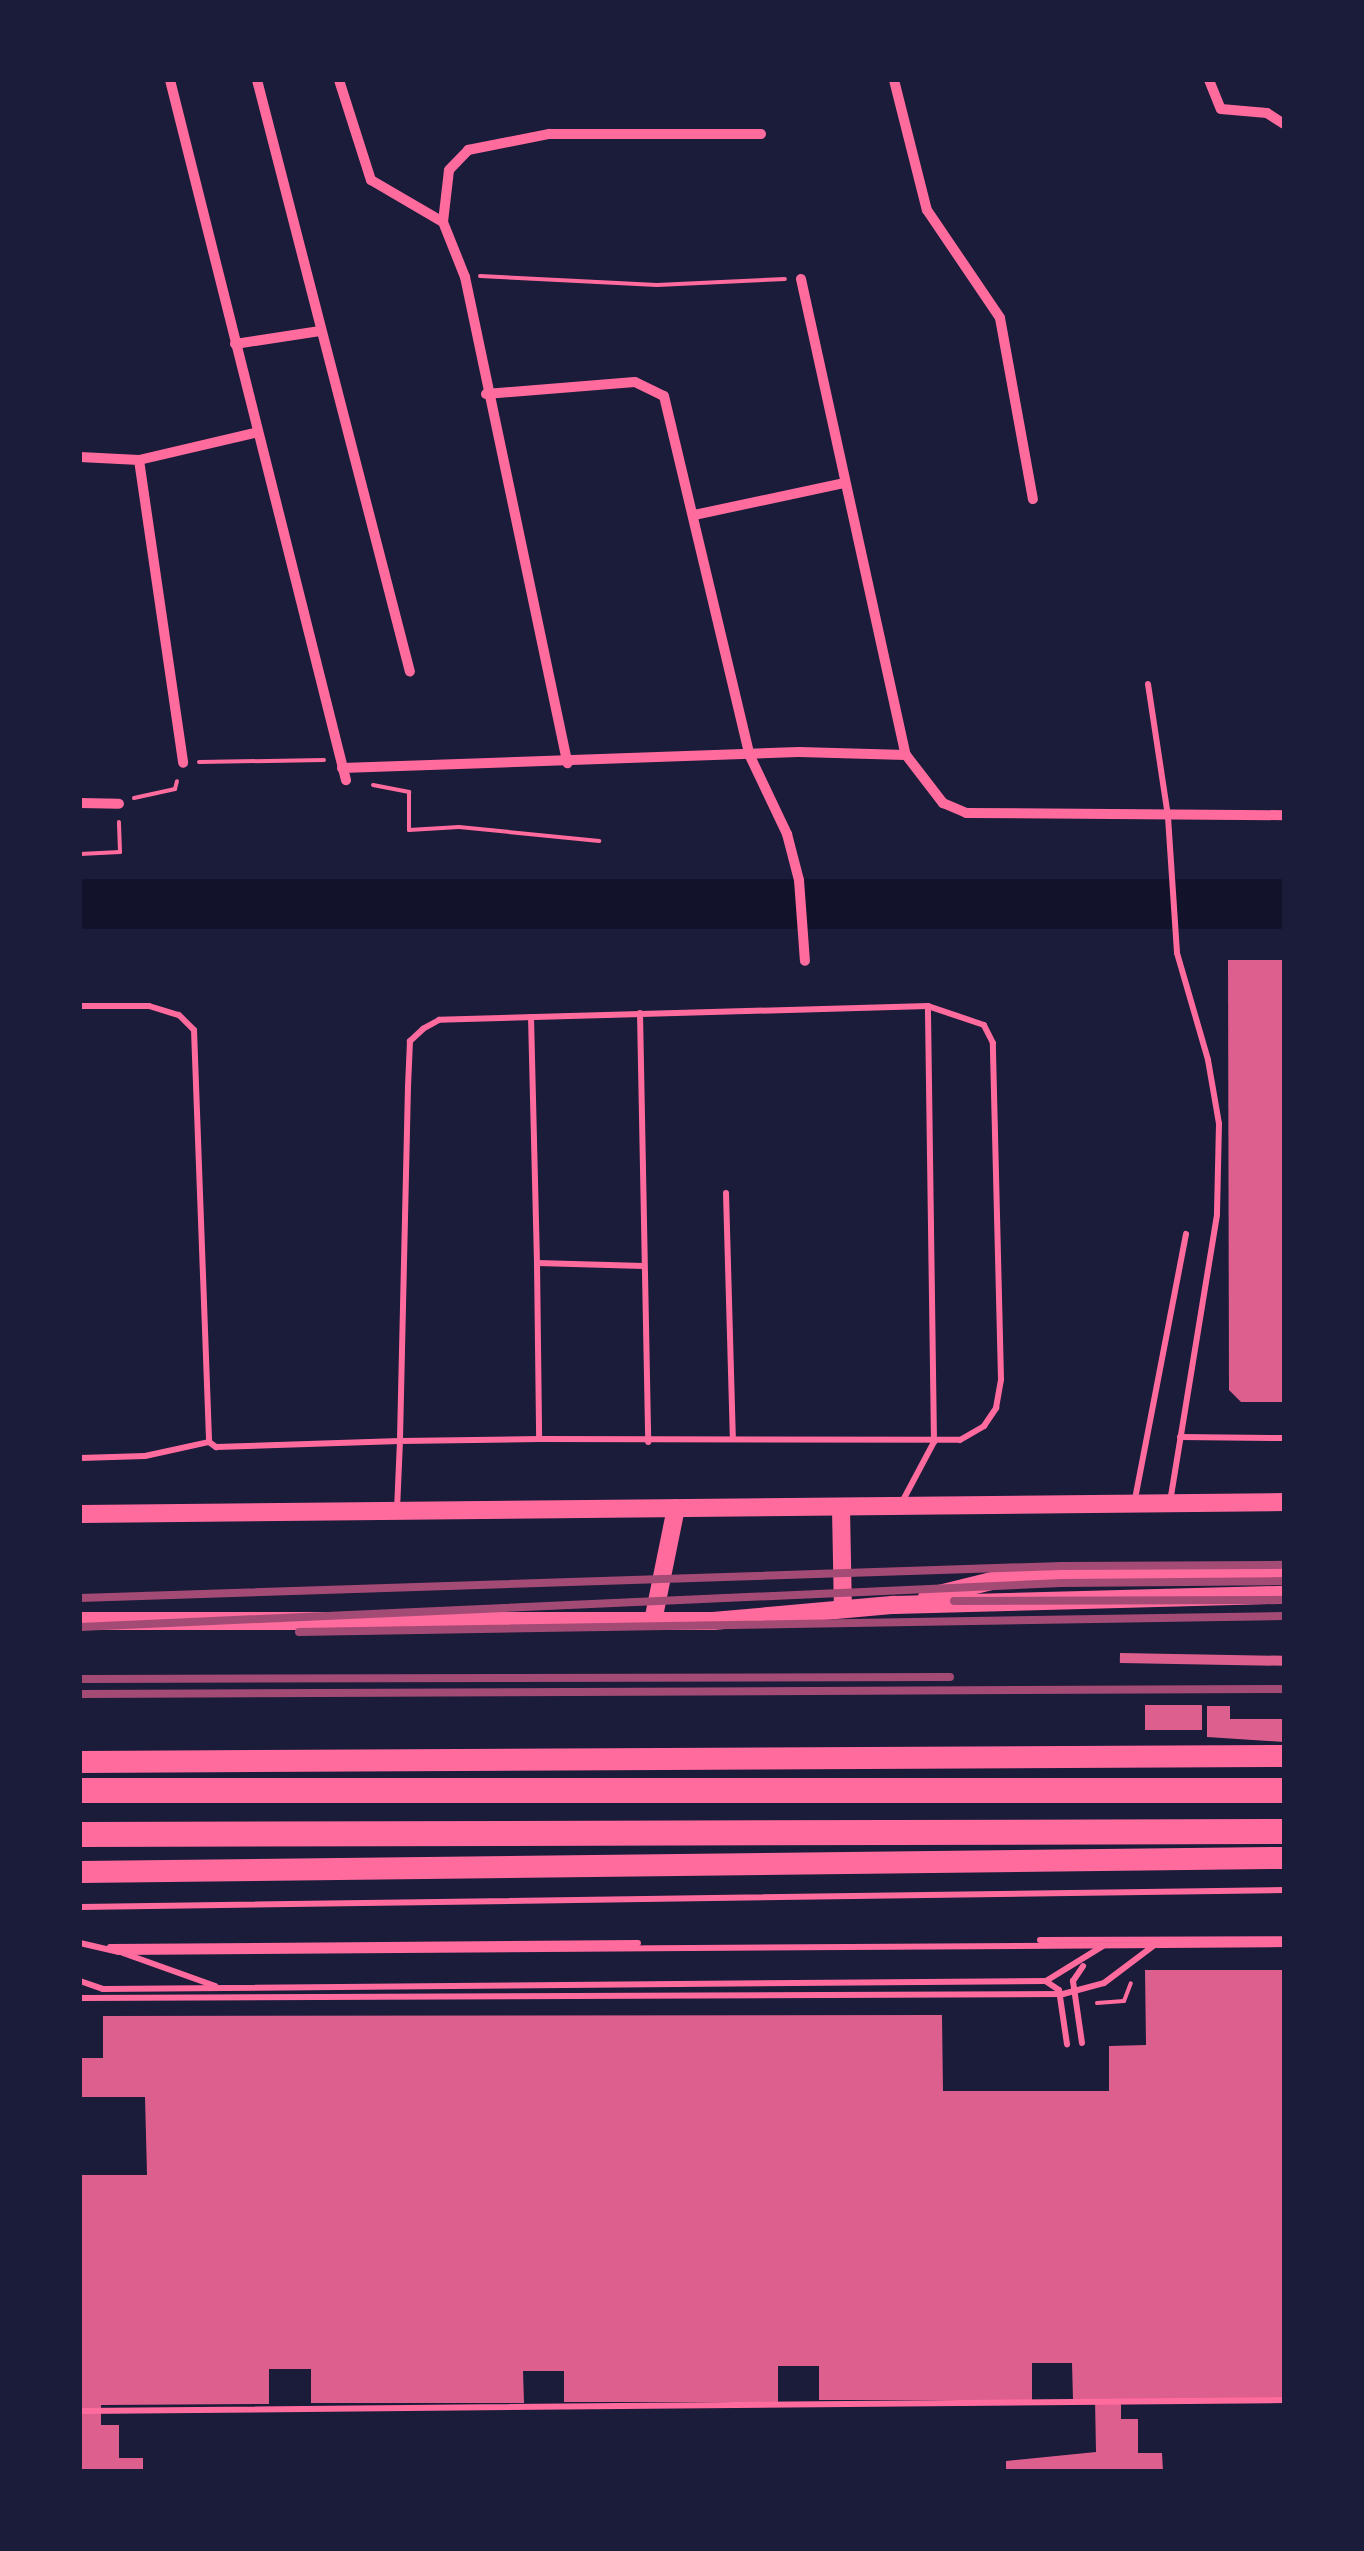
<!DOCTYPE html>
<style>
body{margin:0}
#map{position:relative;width:1364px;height:2551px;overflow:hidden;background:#1b1b3a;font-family:"IBM Plex Sans",sans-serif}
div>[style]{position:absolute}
.water>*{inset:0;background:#12122b;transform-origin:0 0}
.building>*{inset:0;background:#dd5f8e;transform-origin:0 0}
.path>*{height:4px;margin:-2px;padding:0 2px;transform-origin:2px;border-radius:2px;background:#ff6b9d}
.service>*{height:6px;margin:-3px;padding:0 3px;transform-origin:3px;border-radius:3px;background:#ff6b9d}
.minor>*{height:10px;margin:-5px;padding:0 5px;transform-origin:5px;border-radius:5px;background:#ff6b9d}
.secondary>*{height:18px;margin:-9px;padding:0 9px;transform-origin:9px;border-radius:9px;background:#ff6b9d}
.trunk>*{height:22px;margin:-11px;padding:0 11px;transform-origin:11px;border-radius:11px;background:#ff6b9d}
.motorway>*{height:25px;margin:-12.5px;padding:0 12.5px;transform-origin:12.5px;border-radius:12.5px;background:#ff6b9d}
.rail>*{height:8px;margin:-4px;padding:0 4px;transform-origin:4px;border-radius:4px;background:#a44b75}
span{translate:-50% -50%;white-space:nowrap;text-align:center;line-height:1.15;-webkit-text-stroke:8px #1b1b3a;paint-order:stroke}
.frame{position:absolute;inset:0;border:82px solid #1b1b3a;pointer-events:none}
</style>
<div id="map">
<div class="water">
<div style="left:1284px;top:879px;width:50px;height:1204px;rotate:90deg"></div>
</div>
<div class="building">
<div style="clip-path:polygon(1228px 960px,1284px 960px,1284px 1402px,1241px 1402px,1229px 1390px)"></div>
<div style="left:1120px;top:1653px;width:164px;height:10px;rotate:1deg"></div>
<div style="left:1145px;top:1705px;width:57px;height:25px"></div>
<div style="clip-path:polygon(1207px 1706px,1230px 1706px,1230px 1719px,1284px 1719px,1284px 1742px,1207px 1737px)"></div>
<div style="clip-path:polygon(1145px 1970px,1284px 1970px,1284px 2400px,1121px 2400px,1121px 2419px,1138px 2419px,1138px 2453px,1162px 2453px,1163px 2471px,1006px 2471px,1006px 2461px,1096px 2452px,1095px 2399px,1073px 2400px,1072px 2363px,1032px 2363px,1032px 2400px,819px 2400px,819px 2366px,778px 2366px,778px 2402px,564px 2402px,564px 2371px,523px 2371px,524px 2403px,311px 2403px,311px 2369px,269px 2369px,269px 2404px,101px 2405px,101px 2425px,119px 2425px,119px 2458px,143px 2458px,143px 2471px,80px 2471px,80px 2175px,147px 2175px,145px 2097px,80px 2097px,80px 2058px,103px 2058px,103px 2016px,942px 2015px,943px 2091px,1109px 2091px,1109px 2046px,1146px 2045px)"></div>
</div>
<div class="path">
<div style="left:480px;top:276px;width:177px;rotate:2.9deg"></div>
<div style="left:657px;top:285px;width:128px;rotate:-2.7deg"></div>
<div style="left:199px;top:762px;width:125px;rotate:-0.9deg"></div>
<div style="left:373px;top:785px;width:37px;rotate:11deg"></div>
<div style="left:409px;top:792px;width:38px;rotate:90deg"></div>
<div style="left:409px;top:830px;width:50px;rotate:-3.4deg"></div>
<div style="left:459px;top:827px;width:141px;rotate:5.7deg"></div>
<div style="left:134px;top:798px;width:42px;rotate:-12.4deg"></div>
<div style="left:175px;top:789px;width:8px;rotate:-76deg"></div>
<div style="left:80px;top:854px;width:40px;rotate:-2.9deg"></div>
<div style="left:120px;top:852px;width:30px;rotate:-92deg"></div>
<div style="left:1097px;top:2003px;width:27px;rotate:-4deg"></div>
<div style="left:1124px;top:2001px;width:19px;rotate:-69deg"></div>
</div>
<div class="service">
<div style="left:1148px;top:684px;width:134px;rotate:81.4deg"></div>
<div style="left:1168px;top:817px;width:136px;rotate:86.2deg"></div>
<div style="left:1177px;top:953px;width:111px;rotate:73.8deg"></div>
<div style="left:1208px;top:1060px;width:65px;rotate:80.2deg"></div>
<div style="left:1219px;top:1124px;width:91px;rotate:91.3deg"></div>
<div style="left:1217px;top:1215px;width:291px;rotate:99.3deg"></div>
<div style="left:80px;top:1006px;width:69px"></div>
<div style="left:149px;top:1006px;width:31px;rotate:17deg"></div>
<div style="left:179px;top:1015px;width:21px;rotate:45deg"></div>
<div style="left:194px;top:1030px;width:412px;rotate:87.9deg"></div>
<div style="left:640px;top:1013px;width:429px;rotate:88.9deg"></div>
<div style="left:531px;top:1017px;width:246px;rotate:88.6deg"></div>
<div style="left:537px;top:1263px;width:107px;rotate:1.6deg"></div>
<div style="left:726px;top:1193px;width:246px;rotate:88.4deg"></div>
<div style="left:537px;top:1263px;width:176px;rotate:89.3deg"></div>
<div style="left:1180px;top:1437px;width:104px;rotate:0.6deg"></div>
<div style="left:80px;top:1458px;width:65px;rotate:-1.8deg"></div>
<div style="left:145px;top:1456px;width:66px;rotate:-12.3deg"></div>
<div style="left:209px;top:1442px;width:9px;rotate:36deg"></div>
<div style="left:216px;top:1447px;width:184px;rotate:-1.9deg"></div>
<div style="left:400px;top:1441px;width:139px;rotate:-0.8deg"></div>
<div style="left:539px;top:1439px;width:421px;rotate:0.1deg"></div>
<div style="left:960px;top:1440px;width:28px;rotate:-30deg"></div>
<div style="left:984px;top:1426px;width:22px;rotate:-56deg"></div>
<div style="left:996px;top:1408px;width:29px;rotate:-80deg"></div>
<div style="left:1001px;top:1379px;width:336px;rotate:-91.4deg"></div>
<div style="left:993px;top:1043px;width:20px;rotate:-117deg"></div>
<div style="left:984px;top:1025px;width:59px;rotate:-161.3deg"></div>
<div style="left:928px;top:1006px;width:489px;rotate:178.4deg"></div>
<div style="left:439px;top:1020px;width:18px;rotate:151deg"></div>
<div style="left:423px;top:1029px;width:18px;rotate:137deg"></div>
<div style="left:410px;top:1041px;width:45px;rotate:92.5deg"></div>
<div style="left:408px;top:1086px;width:355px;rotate:91.3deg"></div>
<div style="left:400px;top:1441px;width:68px;rotate:92.5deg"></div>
<div style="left:1135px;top:1499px;width:270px;rotate:-79.1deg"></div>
<div style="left:901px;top:1504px;width:70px;rotate:-62deg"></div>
<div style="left:934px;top:1442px;width:436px;rotate:-90.8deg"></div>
<div style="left:80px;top:1907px;width:1204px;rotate:-0.81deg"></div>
<div style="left:1040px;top:1940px;width:244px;rotate:-0.2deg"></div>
<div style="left:80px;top:1943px;width:40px;rotate:13deg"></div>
<div style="left:119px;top:1952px;width:1165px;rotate:-0.39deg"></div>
<div style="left:110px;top:1947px;width:528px;rotate:-0.43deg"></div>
<div style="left:123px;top:1953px;width:98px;rotate:19.7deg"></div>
<div style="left:80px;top:1981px;width:24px;rotate:19deg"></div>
<div style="left:103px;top:1989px;width:943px;rotate:-0.49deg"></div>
<div style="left:1046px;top:1981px;width:67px;rotate:-31.6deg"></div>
<div style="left:1047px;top:1982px;width:14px;rotate:34deg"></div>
<div style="left:1059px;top:1990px;width:55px;rotate:81.6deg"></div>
<div style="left:80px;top:1998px;width:983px;rotate:-0.23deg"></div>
<div style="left:1063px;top:1994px;width:42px;rotate:-15deg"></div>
<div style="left:1104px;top:1983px;width:65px;rotate:-36.9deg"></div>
<div style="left:1082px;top:2043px;width:63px;rotate:-98.3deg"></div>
<div style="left:1073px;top:1981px;width:18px;rotate:-56deg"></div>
<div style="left:80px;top:2411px;width:1204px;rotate:-0.52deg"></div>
</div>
<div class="minor">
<div style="left:170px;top:80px;width:722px;rotate:75.89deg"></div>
<div style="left:257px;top:80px;width:611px;rotate:75.51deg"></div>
<div style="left:339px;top:80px;width:105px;rotate:72.3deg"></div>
<div style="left:371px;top:180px;width:83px;rotate:30.3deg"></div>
<div style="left:443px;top:222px;width:59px;rotate:68.2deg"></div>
<div style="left:465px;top:277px;width:497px;rotate:78.1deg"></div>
<div style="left:894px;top:80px;width:134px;rotate:75.8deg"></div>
<div style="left:927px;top:210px;width:130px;rotate:55.9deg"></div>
<div style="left:1000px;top:318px;width:184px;rotate:79.7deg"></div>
<div style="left:1209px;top:80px;width:31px;rotate:68deg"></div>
<div style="left:1221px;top:109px;width:46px;rotate:5deg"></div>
<div style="left:1267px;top:113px;width:20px;rotate:33deg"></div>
<div style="left:443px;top:222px;width:52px;rotate:-83.4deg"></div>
<div style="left:449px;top:170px;width:28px;rotate:-46deg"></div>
<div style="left:468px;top:150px;width:83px;rotate:-11.2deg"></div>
<div style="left:549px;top:134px;width:212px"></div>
<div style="left:801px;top:279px;width:487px;rotate:77.6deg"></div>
<div style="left:235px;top:344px;width:86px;rotate:-8.7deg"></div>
<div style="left:486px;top:394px;width:149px;rotate:-4.6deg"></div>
<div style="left:635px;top:382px;width:32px;rotate:26deg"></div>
<div style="left:664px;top:396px;width:368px;rotate:76.6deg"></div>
<div style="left:749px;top:754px;width:89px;rotate:64.6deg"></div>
<div style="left:787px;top:834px;width:48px;rotate:75.4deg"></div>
<div style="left:799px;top:880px;width:81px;rotate:85.8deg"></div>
<div style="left:80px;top:457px;width:59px;rotate:2.9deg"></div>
<div style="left:139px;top:460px;width:306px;rotate:81.7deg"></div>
<div style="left:139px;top:460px;width:122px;rotate:-13.2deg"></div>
<div style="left:694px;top:515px;width:153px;rotate:-12deg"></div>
<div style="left:342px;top:768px;width:457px;rotate:-2deg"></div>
<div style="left:799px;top:752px;width:107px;rotate:1.6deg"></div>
<div style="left:906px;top:755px;width:61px;rotate:52.4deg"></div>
<div style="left:943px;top:803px;width:25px;rotate:23deg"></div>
<div style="left:966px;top:813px;width:318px;rotate:0.4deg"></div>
<div style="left:80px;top:803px;width:39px;rotate:1deg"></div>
</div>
<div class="secondary">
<div style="left:841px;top:1509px;width:100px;rotate:88.9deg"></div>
<div style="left:80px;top:1514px;width:1204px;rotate:-0.57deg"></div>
<div style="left:927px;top:1597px;width:79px;rotate:-13.9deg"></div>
<div style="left:1004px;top:1578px;width:280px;rotate:-0.8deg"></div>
<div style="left:80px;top:1621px;width:633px"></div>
<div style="left:713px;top:1621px;width:182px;rotate:-5.1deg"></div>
<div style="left:894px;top:1605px;width:390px;rotate:-1.5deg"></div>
<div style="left:653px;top:1621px;width:115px;rotate:-78.5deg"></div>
</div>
<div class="trunk">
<div style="left:80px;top:1762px;width:1204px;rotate:-0.29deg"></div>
<div style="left:80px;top:1872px;width:1204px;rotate:-0.67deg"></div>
</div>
<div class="motorway">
<div style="left:80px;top:1790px;width:1204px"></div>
<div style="left:80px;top:1834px;width:1204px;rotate:-0.14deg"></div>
</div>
<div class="rail">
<div style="left:80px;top:1598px;width:982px;rotate:-1.87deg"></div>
<div style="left:1061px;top:1566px;width:223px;rotate:-0.3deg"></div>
<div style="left:954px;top:1601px;width:330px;rotate:-0.2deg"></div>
<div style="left:80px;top:1627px;width:982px;rotate:-2.57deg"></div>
<div style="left:1061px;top:1583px;width:223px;rotate:-0.5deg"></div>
<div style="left:299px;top:1632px;width:985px;rotate:-0.93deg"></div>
<div style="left:80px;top:1679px;width:870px;rotate:-0.13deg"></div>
<div style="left:80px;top:1694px;width:1204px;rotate:-0.24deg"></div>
</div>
<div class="frame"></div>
</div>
